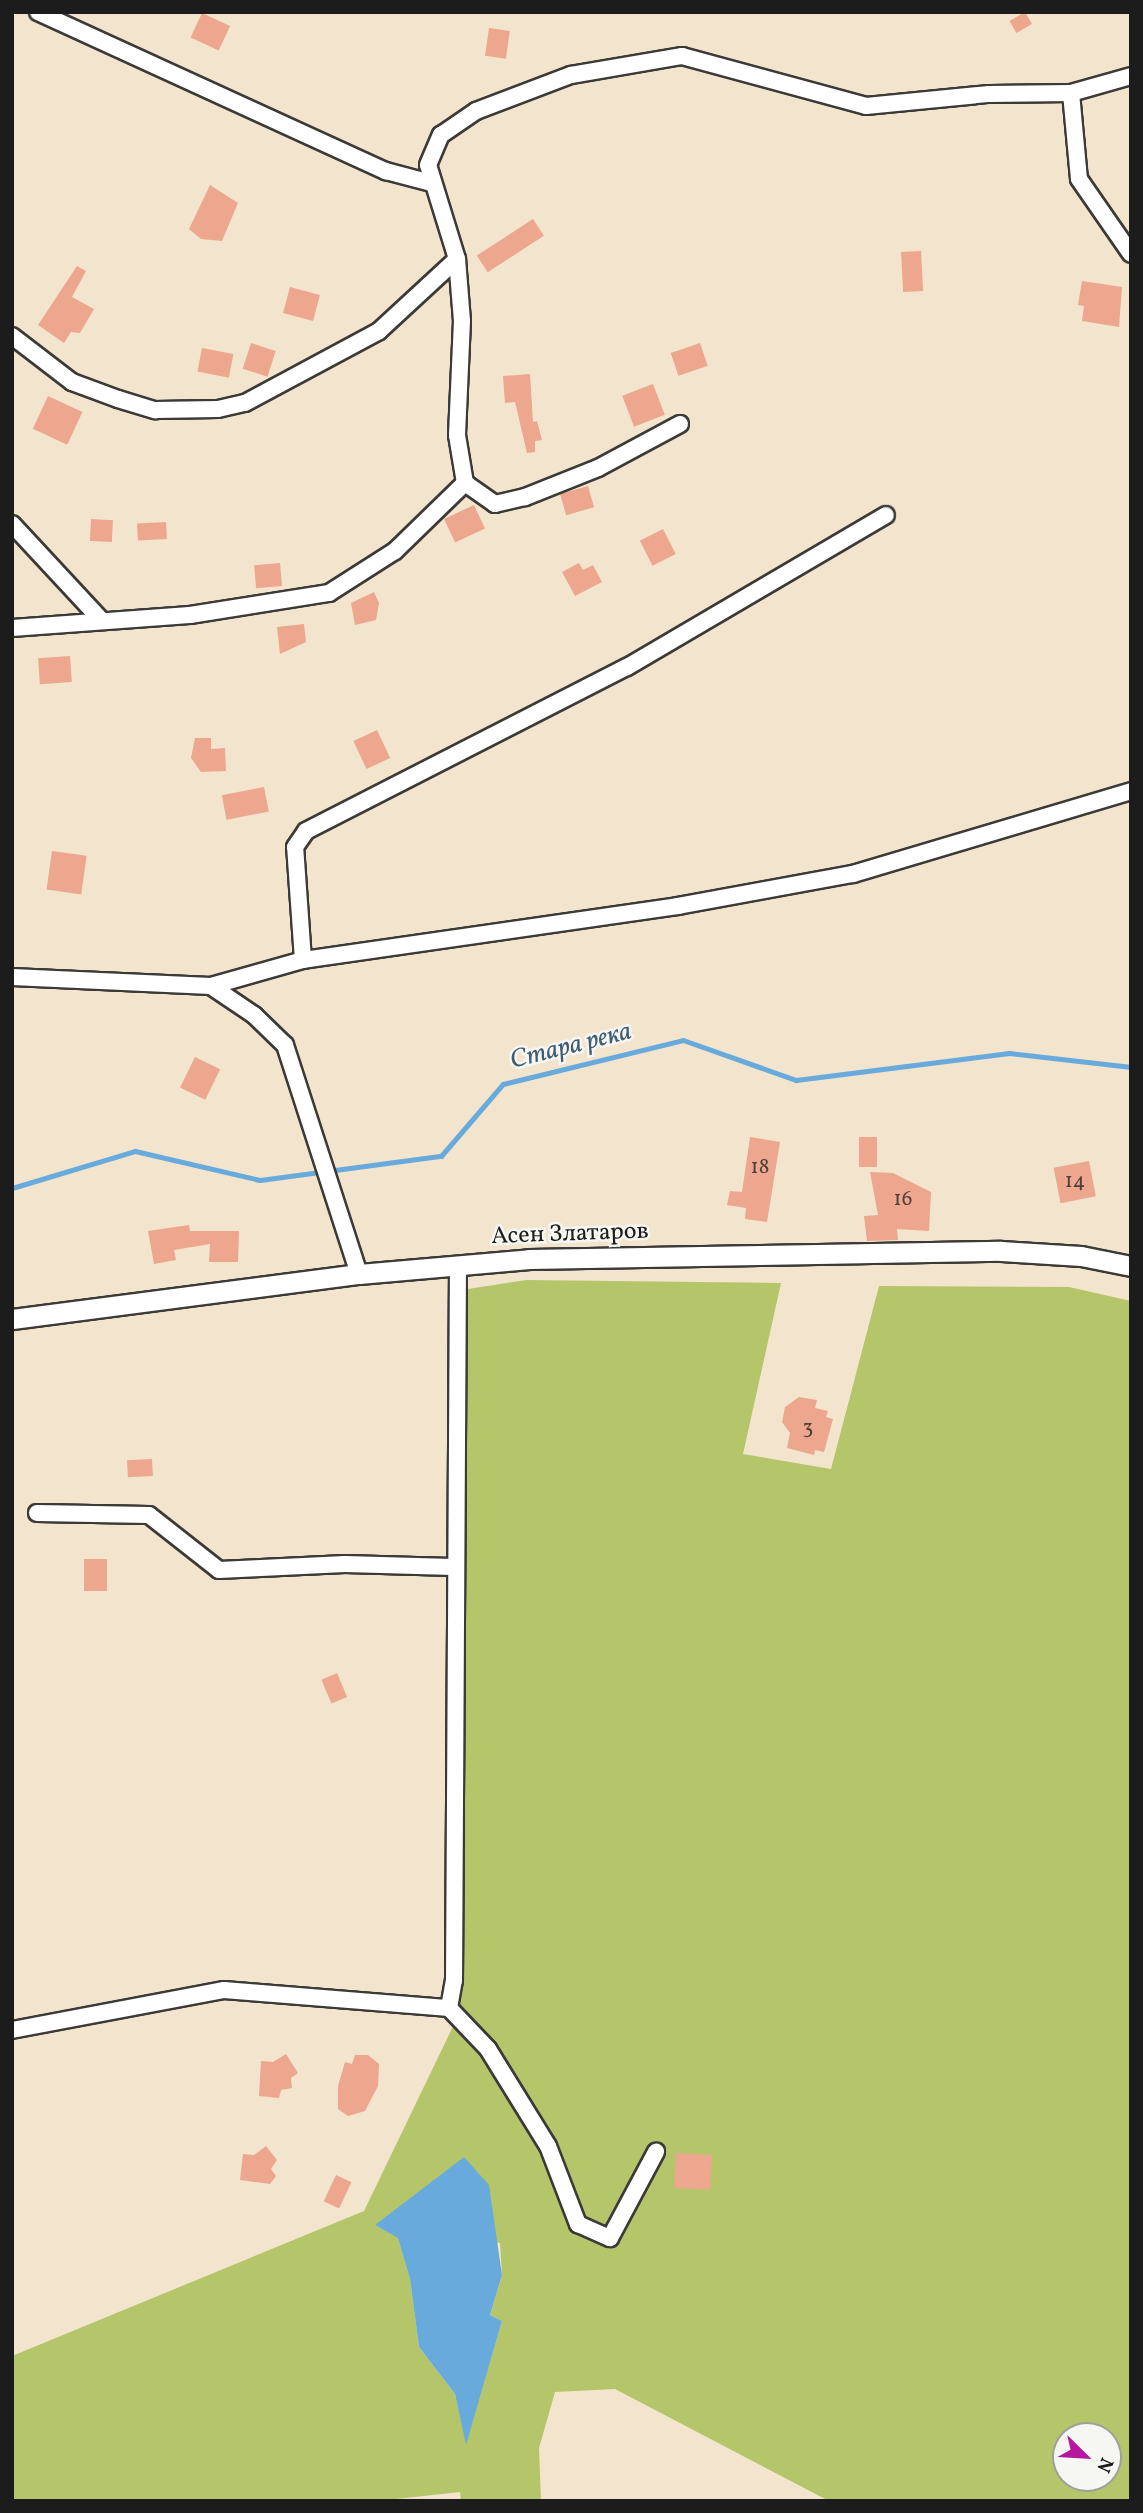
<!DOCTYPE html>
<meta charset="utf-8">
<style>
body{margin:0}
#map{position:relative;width:1143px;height:2513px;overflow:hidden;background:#f3e4ce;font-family:Vollkorn,serif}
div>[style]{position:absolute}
.green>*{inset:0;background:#b4c669}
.water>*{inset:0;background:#68aadc}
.stream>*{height:5px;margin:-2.5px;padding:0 2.5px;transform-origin:2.5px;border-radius:2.5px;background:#68aadc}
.building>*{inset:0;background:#eca78e;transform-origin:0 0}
.roads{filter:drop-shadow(2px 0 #3c3a37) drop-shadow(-2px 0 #3c3a37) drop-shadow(0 2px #3c3a37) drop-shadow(0 -2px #3c3a37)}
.minor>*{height:16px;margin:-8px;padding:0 8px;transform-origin:8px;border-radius:8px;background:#fff}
.tertiary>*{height:19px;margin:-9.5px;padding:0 9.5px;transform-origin:9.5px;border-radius:9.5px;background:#fff}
span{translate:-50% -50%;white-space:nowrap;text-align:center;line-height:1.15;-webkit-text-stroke:5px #f6f6f2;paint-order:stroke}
.number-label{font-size:21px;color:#503f38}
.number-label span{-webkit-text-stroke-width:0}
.street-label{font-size:24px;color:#1c1c1c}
.water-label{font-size:26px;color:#3e5c72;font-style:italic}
.frame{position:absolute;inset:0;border:14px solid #1c1c1c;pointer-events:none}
.north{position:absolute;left:1052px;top:2422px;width:70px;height:70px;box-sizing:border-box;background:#f6f6f2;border:2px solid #9f9f9c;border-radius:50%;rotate:114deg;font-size:19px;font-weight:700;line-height:28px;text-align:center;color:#1c1c1c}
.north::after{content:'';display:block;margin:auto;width:24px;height:32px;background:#b5179e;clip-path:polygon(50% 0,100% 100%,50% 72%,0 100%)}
</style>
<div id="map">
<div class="green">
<div style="clip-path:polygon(evenodd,526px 1280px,781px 1283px,743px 1454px,831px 1469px,879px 1286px,1069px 1287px,1131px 1301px,1131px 2501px,829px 2501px,615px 2389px,555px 2392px,539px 2448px,541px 2501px,461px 2501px,460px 2492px,378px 2501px,12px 2501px,12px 2356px,364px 2211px,460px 2012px,468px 1289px,526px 1280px,375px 2225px,500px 2243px,502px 2275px,490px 2315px,502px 2321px,466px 2443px,455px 2394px,419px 2347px,410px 2279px,398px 2237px,375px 2225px,526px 1280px,1066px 2436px,1108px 2436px,1108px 2478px,1066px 2478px,1066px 2436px)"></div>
</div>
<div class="water">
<div style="clip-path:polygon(464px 2157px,489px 2185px,502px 2275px,490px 2315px,502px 2321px,466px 2445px,455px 2394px,419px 2347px,410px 2279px,398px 2238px,375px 2225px)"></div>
</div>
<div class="stream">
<div style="left:12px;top:1188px;width:128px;rotate:-16.7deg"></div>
<div style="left:135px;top:1151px;width:128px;rotate:13.1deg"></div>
<div style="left:260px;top:1180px;width:183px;rotate:-7.6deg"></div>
<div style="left:441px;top:1156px;width:95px;rotate:-49.3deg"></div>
<div style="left:503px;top:1084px;width:185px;rotate:-13.7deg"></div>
<div style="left:683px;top:1040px;width:120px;rotate:19.5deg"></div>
<div style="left:796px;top:1080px;width:215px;rotate:-7.2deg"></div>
<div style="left:1009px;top:1053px;width:123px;rotate:6.5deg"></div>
</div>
<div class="building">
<div style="left:1025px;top:12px;width:14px;height:18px;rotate:60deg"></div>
<div style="left:202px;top:13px;width:31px;height:27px;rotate:25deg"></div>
<div style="left:489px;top:28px;width:21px;height:28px;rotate:8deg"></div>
<div style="clip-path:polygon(210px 185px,238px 203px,222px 241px,201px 239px,189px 229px)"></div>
<div style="left:533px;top:219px;width:20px;height:67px;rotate:57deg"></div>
<div style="left:921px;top:251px;width:40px;height:20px;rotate:87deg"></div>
<div style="clip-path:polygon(77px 266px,86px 271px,72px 297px,94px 309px,80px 333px,71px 332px,64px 343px,38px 325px)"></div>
<div style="clip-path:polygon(1082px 281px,1122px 287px,1119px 327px,1082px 321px,1084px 306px,1078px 305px)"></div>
<div style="left:290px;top:287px;width:31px;height:27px;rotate:15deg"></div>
<div style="left:251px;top:343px;width:26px;height:27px;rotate:18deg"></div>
<div style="left:700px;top:343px;width:24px;height:31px;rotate:71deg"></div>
<div style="left:202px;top:348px;width:32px;height:24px;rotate:11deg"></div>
<div style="clip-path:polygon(530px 374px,533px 422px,537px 421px,542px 440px,535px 441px,535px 452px,527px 453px,515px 402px,505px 403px,503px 376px)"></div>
<div style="left:653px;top:384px;width:33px;height:33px;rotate:69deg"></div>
<div style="left:48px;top:396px;width:38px;height:36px;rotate:25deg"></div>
<div style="left:588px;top:486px;width:22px;height:29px;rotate:74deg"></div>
<div style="left:474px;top:505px;width:26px;height:33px;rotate:65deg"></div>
<div style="left:91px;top:519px;width:22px;height:22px;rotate:3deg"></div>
<div style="left:166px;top:522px;width:17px;height:29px;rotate:87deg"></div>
<div style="left:663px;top:529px;width:28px;height:26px;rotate:63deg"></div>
<div style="left:280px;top:563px;width:23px;height:26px;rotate:85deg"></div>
<div style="clip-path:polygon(579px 563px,583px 570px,593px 565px,602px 582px,575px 596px,562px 572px)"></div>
<div style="clip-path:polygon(374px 592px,379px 603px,376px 620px,355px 625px,351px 603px)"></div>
<div style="clip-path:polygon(304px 624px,306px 642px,280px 654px,277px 627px)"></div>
<div style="left:70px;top:656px;width:26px;height:32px;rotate:86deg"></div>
<div style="left:377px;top:730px;width:31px;height:26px;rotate:65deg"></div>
<div style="clip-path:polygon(195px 738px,211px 738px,211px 749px,225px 748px,226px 771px,201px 772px,191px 758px)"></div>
<div style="left:264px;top:787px;width:25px;height:43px;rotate:79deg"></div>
<div style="left:52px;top:851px;width:35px;height:39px;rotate:8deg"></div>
<div style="left:195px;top:1057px;width:28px;height:34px;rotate:26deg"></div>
<div style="clip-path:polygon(750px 1137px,780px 1142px,767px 1222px,745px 1219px,746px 1208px,727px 1205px,730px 1191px,742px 1192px)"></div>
<div style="left:859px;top:1137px;width:18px;height:30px"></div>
<div style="left:1089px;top:1161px;width:36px;height:36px;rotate:79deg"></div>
<div style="clip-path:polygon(870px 1172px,893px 1173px,931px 1192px,929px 1231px,897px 1229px,898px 1240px,867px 1241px,864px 1216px,878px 1215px)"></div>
<div style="clip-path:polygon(189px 1225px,190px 1231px,239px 1231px,238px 1262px,209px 1262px,210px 1244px,174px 1250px,176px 1260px,154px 1264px,148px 1231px)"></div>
<div style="clip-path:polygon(799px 1397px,817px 1400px,815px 1408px,828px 1411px,826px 1417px,833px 1419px,824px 1452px,815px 1450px,814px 1455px,787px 1448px,790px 1433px,782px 1422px,785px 1407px)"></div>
<div style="left:152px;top:1459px;width:17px;height:25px;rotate:87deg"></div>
<div style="left:84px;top:1559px;width:23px;height:32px"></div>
<div style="left:337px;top:1673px;width:26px;height:17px;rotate:67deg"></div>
<div style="clip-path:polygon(286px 2054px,298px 2073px,291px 2078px,292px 2088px,281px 2090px,279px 2098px,259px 2096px,261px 2061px,273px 2062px)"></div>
<div style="clip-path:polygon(355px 2055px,368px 2055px,379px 2064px,378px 2086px,365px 2111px,348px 2116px,338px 2109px,338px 2086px,345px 2062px,352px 2064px)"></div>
<div style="clip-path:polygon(266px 2146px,277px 2160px,271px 2169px,276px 2176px,270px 2184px,240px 2180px,243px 2154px,254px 2155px)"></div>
<div style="left:676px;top:2153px;width:36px;height:35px;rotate:3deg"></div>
<div style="left:336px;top:2175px;width:17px;height:29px;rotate:25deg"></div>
</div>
<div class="roads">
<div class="minor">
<div style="left:38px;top:12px;width:383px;rotate:24.6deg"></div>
<div style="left:386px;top:171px;width:47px;rotate:14.9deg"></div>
<div style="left:1071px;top:93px;width:86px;rotate:84.7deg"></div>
<div style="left:1079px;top:179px;width:91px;rotate:55.3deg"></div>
<div style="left:12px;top:336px;width:76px;rotate:37.5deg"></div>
<div style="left:72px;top:382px;width:49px;rotate:20.3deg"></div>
<div style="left:118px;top:399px;width:39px;rotate:17deg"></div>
<div style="left:155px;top:410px;width:63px;rotate:-0.9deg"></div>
<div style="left:218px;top:409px;width:28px;rotate:-13deg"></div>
<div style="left:245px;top:403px;width:152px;rotate:-28.2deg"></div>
<div style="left:379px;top:331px;width:106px;rotate:-42.7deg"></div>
<div style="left:680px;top:424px;width:93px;rotate:151.8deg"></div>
<div style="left:598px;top:468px;width:79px;rotate:158.3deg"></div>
<div style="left:525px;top:497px;width:31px;rotate:167deg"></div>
<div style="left:495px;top:504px;width:37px;rotate:-145deg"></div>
<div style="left:465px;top:483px;width:49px;rotate:-99.5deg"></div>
<div style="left:457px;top:435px;width:114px;rotate:-87.5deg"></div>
<div style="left:462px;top:321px;width:62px;rotate:-94.6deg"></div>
<div style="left:457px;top:259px;width:98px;rotate:-107.1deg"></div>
<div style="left:428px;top:165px;width:33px;rotate:-67deg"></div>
<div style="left:441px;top:135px;width:42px;rotate:-34.4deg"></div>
<div style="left:476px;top:111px;width:102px;rotate:-20.8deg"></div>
<div style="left:571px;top:75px;width:113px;rotate:-9.7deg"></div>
<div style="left:682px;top:56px;width:191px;rotate:15.2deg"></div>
<div style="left:866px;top:106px;width:124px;rotate:-5.6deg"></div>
<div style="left:989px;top:94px;width:82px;rotate:-0.7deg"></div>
<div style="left:1071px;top:93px;width:62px;rotate:-15.8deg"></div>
<div style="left:12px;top:524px;width:132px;rotate:47.1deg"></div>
<div style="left:12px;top:628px;width:178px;rotate:-4.2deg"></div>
<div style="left:190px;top:615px;width:141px;rotate:-9deg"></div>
<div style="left:329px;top:593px;width:78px;rotate:-32.5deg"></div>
<div style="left:395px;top:551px;width:98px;rotate:-44.2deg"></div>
<div style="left:303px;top:960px;width:113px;rotate:-94deg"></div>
<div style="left:295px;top:847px;width:19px;rotate:-55deg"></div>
<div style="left:306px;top:831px;width:360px;rotate:-27.1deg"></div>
<div style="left:627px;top:667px;width:300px;rotate:-30.4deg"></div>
<div style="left:12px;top:977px;width:199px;rotate:2.6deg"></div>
<div style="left:211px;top:986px;width:52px;rotate:34deg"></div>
<div style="left:254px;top:1015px;width:43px;rotate:44.1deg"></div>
<div style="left:285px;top:1045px;width:241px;rotate:72.1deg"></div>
<div style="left:211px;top:986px;width:96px;rotate:-15.8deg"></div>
<div style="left:303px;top:960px;width:379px;rotate:-8.2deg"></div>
<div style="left:678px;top:906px;width:178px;rotate:-10.4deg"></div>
<div style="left:853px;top:874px;width:290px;rotate:-16.6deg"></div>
<div style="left:37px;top:1513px;width:112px;rotate:1deg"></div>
<div style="left:149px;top:1515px;width:89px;rotate:38.2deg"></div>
<div style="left:219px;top:1570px;width:126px;rotate:-2.7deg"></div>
<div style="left:345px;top:1564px;width:108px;rotate:1.6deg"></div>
<div style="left:449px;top:2008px;width:27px;rotate:-80deg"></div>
<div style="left:454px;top:1981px;width:716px;rotate:-89.68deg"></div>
<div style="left:12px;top:2030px;width:216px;rotate:-10.7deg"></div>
<div style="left:224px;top:1990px;width:226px;rotate:4.6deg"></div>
<div style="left:449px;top:2008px;width:57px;rotate:46.4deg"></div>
<div style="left:488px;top:2049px;width:114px;rotate:58.3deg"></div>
<div style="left:548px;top:2146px;width:84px;rotate:69deg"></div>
<div style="left:578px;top:2224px;width:35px;rotate:24deg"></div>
<div style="left:610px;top:2238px;width:98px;rotate:-61.9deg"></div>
</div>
<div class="tertiary">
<div style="left:12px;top:1319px;width:350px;rotate:-7.4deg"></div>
<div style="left:359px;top:1274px;width:171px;rotate:-5deg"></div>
<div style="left:529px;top:1259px;width:472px;rotate:-1deg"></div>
<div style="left:1001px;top:1251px;width:80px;rotate:3.6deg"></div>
<div style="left:1081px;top:1256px;width:51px;rotate:11.3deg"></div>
</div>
</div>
<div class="number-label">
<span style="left:760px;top:1168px">18</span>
<span style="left:1075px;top:1182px">14</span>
<span style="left:903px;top:1200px">16</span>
<span style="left:808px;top:1428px">3</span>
</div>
<div class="street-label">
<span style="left:570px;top:1235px;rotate:-2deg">Асен Златаров</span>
</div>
<div class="water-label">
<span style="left:571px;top:1047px;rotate:-14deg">Стара река</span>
</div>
<div class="frame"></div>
<div class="north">N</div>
</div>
